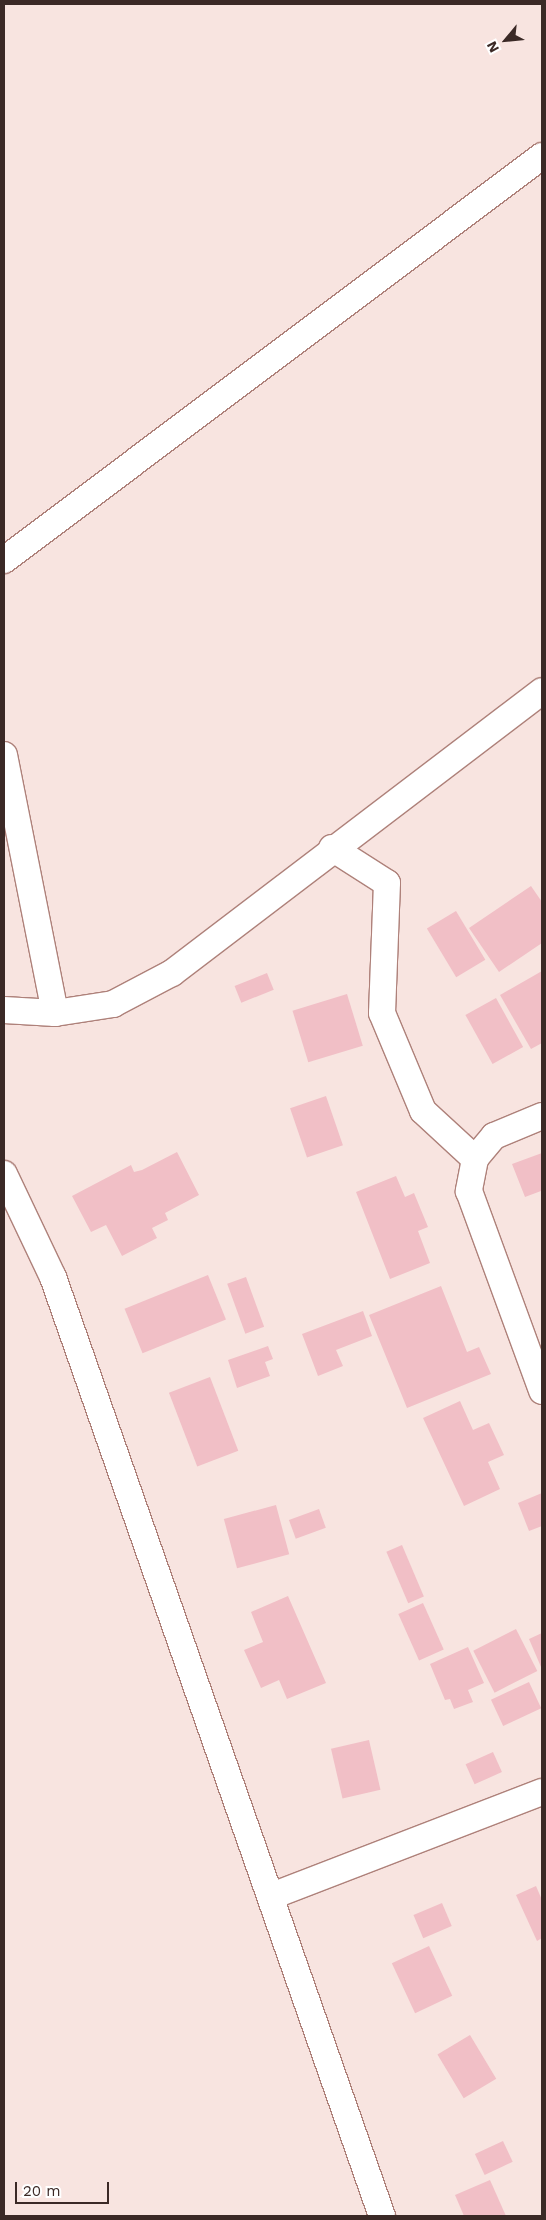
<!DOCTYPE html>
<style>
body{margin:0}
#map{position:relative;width:546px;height:2220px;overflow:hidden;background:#f8e4e0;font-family:"Work Sans",sans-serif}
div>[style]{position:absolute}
.building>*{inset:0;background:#f1bfc6;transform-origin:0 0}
.roads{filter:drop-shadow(1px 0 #ae817a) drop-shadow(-1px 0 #ae817a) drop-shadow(0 1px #ae817a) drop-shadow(0 -1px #ae817a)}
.street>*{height:26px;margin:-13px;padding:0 13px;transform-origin:13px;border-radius:13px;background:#fff}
span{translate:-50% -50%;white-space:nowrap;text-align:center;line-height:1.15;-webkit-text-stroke:4.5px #fff;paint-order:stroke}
.frame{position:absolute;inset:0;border:5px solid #3b2926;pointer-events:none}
.north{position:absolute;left:481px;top:15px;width:50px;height:50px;-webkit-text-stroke:4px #fff;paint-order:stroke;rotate:242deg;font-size:14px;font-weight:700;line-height:20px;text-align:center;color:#3b2926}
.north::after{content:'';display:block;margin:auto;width:18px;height:22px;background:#3b2926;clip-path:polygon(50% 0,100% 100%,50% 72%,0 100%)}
.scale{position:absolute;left:15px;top:2182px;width:94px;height:22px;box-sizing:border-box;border:2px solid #3b2926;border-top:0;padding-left:6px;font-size:15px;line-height:18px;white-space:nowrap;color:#3b2926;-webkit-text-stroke:4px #fff;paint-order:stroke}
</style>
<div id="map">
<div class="building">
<div style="clip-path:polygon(531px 886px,542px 902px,542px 943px,499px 972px,469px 928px)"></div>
<div style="left:456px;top:911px;width:57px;height:34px;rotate:59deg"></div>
<div style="clip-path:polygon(542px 971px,542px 1043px,531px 1049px,500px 995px)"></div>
<div style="left:267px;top:973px;width:18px;height:35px;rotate:68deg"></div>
<div style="left:347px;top:994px;width:54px;height:57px;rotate:73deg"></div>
<div style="left:496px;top:998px;width:56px;height:35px;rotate:61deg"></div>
<div style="left:326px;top:1096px;width:52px;height:38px;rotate:71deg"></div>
<div style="clip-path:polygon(177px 1152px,199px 1195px,165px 1213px,168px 1220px,152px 1228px,157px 1238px,122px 1256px,106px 1225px,91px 1232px,72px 1196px,131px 1165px,134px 1172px,142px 1170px)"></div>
<div style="clip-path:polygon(542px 1153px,542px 1195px,541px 1191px,525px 1197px,512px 1164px)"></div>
<div style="clip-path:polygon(396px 1176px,405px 1197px,414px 1193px,428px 1227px,418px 1231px,430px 1263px,390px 1279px,356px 1192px)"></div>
<div style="left:208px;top:1275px;width:48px;height:90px;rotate:68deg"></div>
<div style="left:246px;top:1277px;width:53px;height:20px;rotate:70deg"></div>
<div style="clip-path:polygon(441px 1286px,467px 1352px,479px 1347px,491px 1374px,407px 1408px,369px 1315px)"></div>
<div style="clip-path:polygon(363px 1311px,372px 1336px,336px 1350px,343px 1366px,318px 1376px,302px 1334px)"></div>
<div style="clip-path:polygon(268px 1346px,273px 1359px,265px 1362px,270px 1376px,237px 1388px,228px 1360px)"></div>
<div style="left:210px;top:1377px;width:79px;height:44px;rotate:69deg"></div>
<div style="clip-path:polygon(460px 1401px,473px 1430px,489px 1423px,504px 1455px,488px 1462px,500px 1489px,464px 1506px,423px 1418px)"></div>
<div style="clip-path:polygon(542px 1493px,542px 1526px,529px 1531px,518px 1503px)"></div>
<div style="left:276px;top:1505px;width:51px;height:54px;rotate:75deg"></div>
<div style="left:319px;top:1509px;width:20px;height:32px;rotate:70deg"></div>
<div style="left:402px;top:1545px;width:56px;height:17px;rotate:67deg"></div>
<div style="clip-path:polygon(288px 1596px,326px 1683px,287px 1699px,279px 1680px,261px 1688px,244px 1650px,263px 1642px,251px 1612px)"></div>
<div style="left:423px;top:1603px;width:51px;height:27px;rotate:66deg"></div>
<div style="left:516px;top:1629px;width:47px;height:48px;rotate:63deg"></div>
<div style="clip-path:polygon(542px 1633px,542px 1667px,541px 1667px,529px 1639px)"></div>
<div style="clip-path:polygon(468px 1647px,484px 1683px,468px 1690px,473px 1702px,454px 1709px,450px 1699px,445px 1700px,430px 1664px)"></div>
<div style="left:529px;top:1682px;width:29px;height:42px;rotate:65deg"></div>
<div style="left:369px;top:1740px;width:51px;height:39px;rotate:77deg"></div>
<div style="left:493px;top:1752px;width:22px;height:30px;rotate:66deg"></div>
<div style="clip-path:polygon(536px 1886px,542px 1900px,542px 1938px,537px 1941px,516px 1895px)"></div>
<div style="left:442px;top:1903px;width:25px;height:31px;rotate:67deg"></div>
<div style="left:429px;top:1946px;width:55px;height:41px;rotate:65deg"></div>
<div style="left:470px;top:2035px;width:51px;height:38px;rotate:59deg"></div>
<div style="left:503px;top:2141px;width:23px;height:31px;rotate:65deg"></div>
<div style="clip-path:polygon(490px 2180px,506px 2216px,464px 2216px,455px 2195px)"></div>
</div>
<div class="roads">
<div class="street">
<div style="left:4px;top:560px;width:673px;rotate:-36.9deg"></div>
<div style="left:4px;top:755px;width:263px;rotate:78.8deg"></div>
<div style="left:332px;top:848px;width:65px;rotate:32.5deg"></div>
<div style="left:387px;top:883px;width:130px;rotate:92.2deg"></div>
<div style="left:382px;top:1013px;width:106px;rotate:67.3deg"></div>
<div style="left:423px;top:1111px;width:71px;rotate:42.7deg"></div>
<div style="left:4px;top:1010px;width:51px;rotate:3.4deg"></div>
<div style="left:55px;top:1013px;width:59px;rotate:-8.8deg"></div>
<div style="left:113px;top:1004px;width:67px;rotate:-27.7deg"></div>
<div style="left:172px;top:973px;width:465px;rotate:-37.3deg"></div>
<div style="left:542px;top:1116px;width:52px;rotate:157.4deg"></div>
<div style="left:494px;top:1136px;width:30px;rotate:130deg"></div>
<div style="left:475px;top:1159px;width:33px;rotate:101deg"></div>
<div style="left:469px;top:1191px;width:213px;rotate:69.9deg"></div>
<div style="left:4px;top:1174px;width:114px;rotate:64.6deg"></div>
<div style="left:53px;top:1277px;width:995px;rotate:70.69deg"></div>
<div style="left:272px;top:1896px;width:289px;rotate:-21.1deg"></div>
</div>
</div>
<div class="frame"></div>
<div class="north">N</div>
<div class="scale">20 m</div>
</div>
